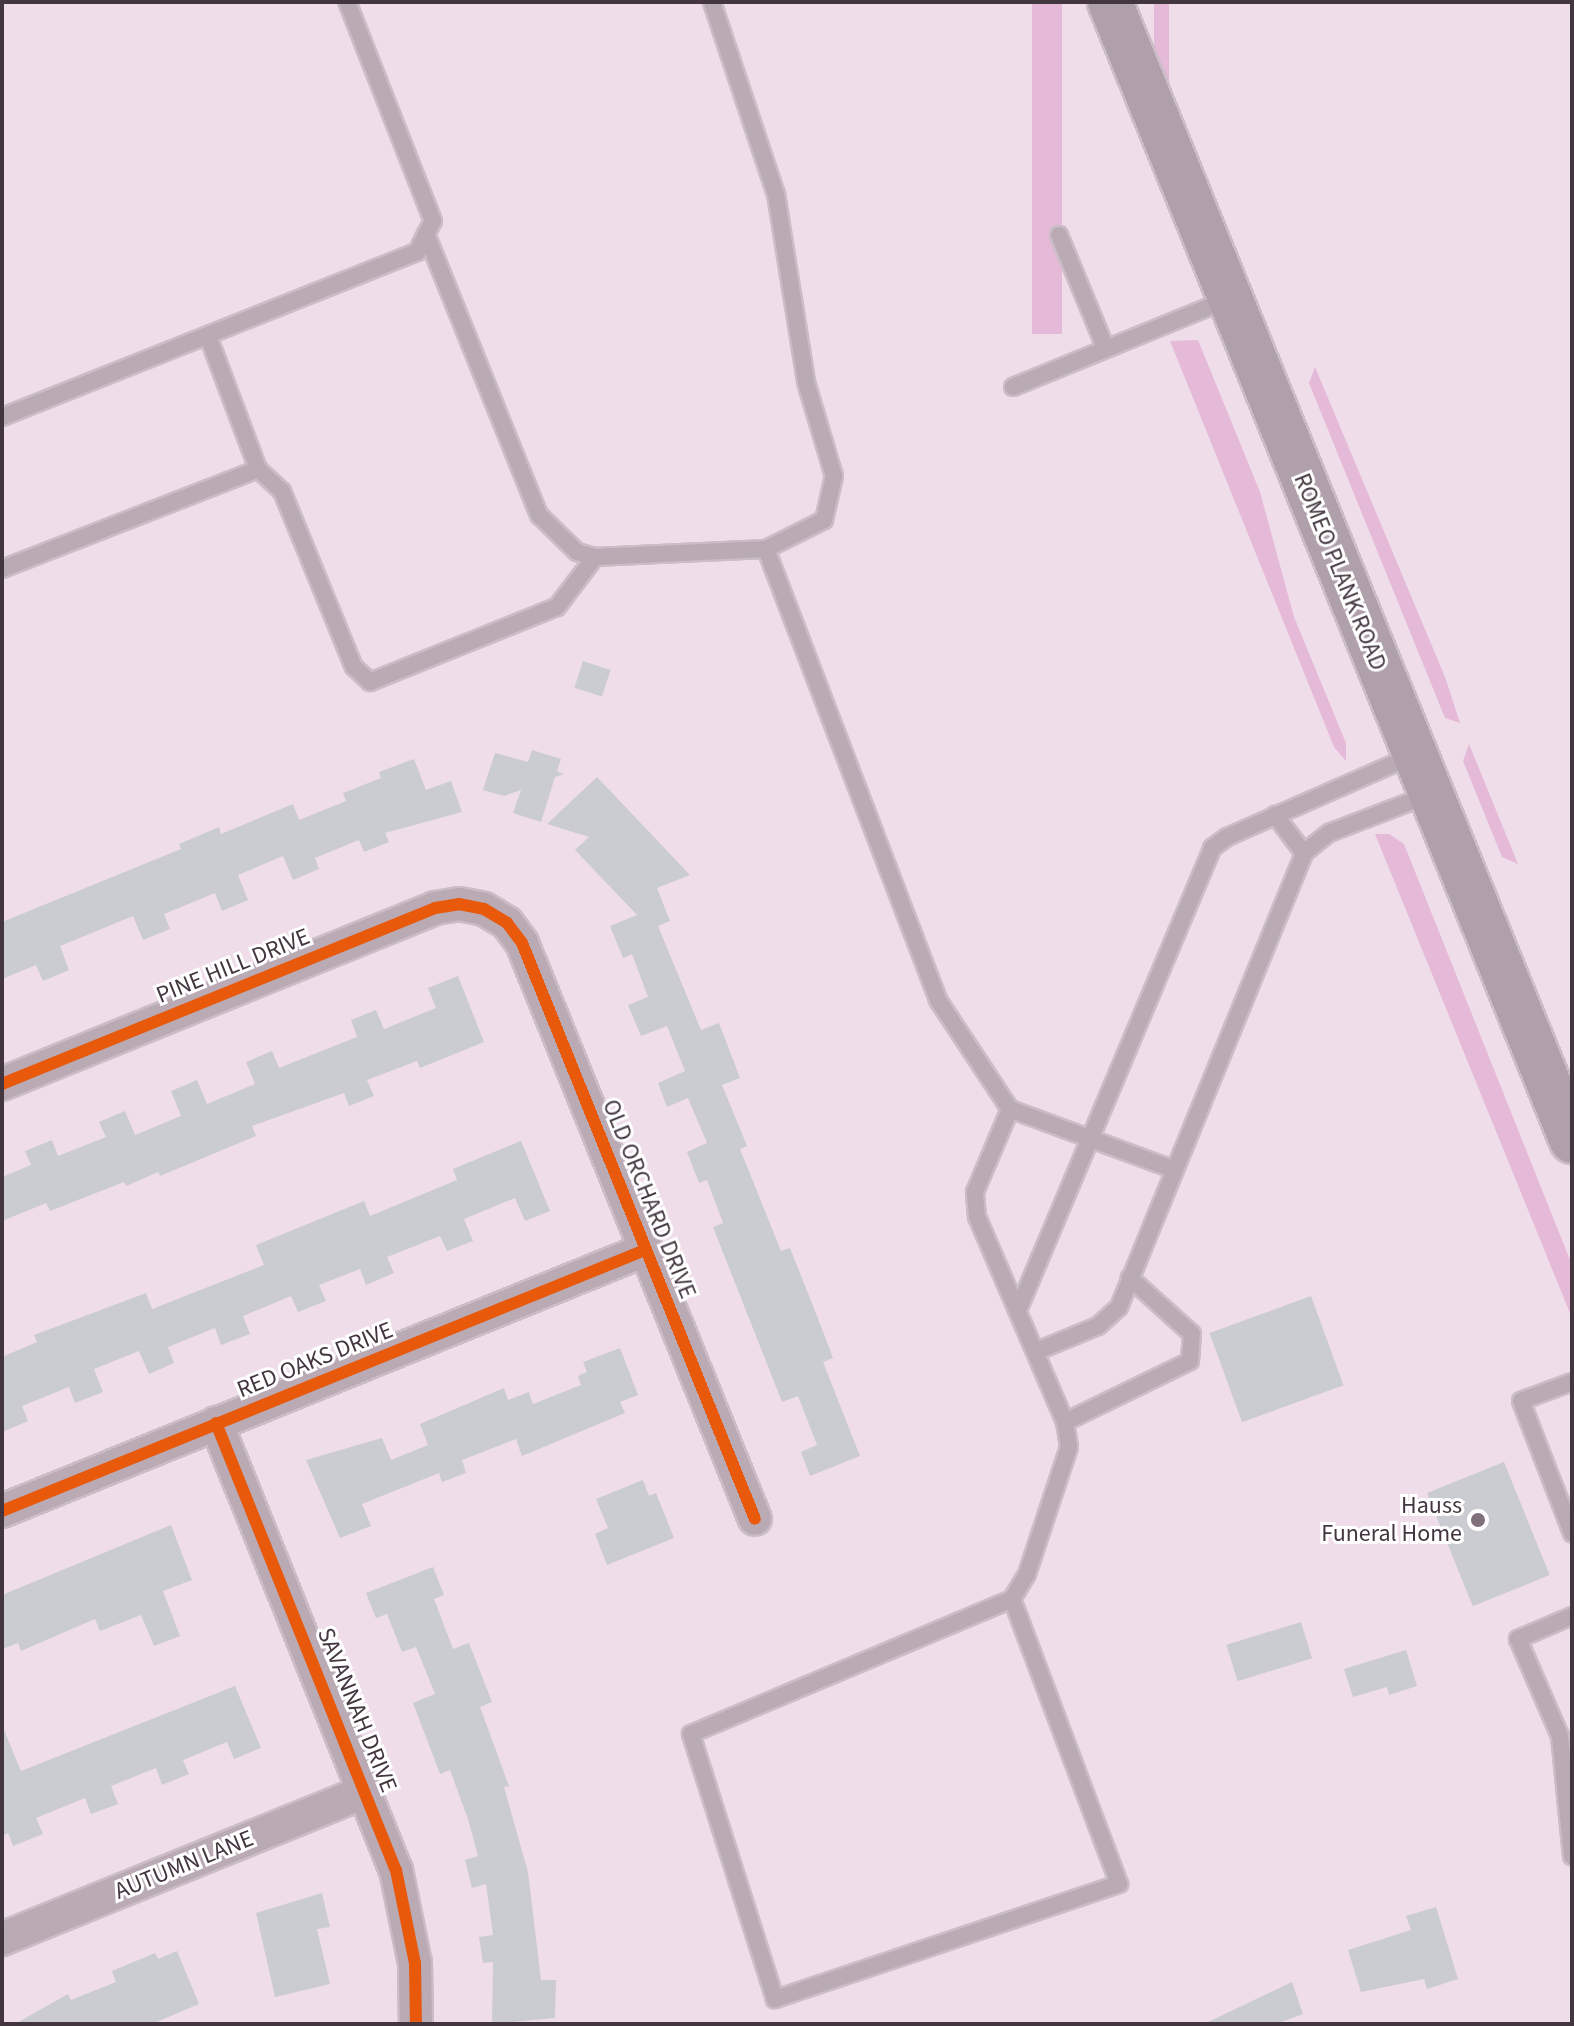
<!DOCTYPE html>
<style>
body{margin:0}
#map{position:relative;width:1574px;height:2026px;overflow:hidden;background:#efdde9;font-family:"Source Sans 3",sans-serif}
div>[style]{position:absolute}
.green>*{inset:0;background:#e5b9d8;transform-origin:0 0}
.building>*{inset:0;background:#cbccd2;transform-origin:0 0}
.roads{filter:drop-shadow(2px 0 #cbbdc6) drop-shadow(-2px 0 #cbbdc6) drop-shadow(0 2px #cbbdc6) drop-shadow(0 -2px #cbbdc6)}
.service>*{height:16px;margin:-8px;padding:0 8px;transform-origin:8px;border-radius:8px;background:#b9aab4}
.minor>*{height:32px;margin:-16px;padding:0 16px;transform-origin:16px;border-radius:16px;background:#b9aab4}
.secondary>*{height:44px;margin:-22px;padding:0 22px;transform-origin:22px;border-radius:22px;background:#afa0ab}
.cycleway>*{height:12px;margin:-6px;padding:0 6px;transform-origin:6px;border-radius:6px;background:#e8590c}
.dots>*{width:22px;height:22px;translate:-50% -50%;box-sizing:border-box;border:4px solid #fff;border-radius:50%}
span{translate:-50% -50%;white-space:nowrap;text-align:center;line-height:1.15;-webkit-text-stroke:6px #fff;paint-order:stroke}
.street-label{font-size:24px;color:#43363f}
.poi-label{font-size:24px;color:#43363f}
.right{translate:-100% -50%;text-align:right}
.frame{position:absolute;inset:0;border:4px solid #43363f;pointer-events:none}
</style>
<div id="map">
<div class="green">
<div style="left:1032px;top:2px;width:30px;height:332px"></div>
<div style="left:1154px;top:2px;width:15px;height:145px"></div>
<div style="clip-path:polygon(1198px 340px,1260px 492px,1294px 617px,1346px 743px,1346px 761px,1334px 747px,1170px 341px)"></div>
<div style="clip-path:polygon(1315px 367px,1445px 677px,1460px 723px,1445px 718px,1309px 383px)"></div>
<div style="clip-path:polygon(1469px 744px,1518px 864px,1502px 857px,1463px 761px)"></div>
<div style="clip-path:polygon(1375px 834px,1389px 834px,1404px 844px,1572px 1265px,1572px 1318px)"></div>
</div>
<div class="building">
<div style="left:583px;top:661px;width:29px;height:28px;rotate:18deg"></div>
<div style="clip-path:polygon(532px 750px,561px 759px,557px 771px,564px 774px,555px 777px,541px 822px,513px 813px,521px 790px,504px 796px,483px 790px,495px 753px,528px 762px)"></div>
<div style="clip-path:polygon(414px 759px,426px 790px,451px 781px,462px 812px,385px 833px,389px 842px,364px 852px,359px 840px,315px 858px,319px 869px,293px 880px,283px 856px,238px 875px,248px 900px,222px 911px,215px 893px,164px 914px,170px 929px,143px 940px,133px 916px,60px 946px,69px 970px,43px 981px,36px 965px,2px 979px,2px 922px,181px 849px,179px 844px,219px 827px,221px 834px,293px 804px,299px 820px,346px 801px,343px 793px,381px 778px,379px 772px)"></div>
<div style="clip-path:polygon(597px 777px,690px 875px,657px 888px,670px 921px,658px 926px,701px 1030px,719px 1023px,740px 1078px,722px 1085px,747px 1146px,740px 1149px,781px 1251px,790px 1248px,819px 1321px,833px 1358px,823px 1362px,860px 1456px,810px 1476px,801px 1452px,817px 1445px,798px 1396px,782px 1402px,713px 1227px,723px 1223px,707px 1180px,699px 1183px,687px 1152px,707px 1143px,688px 1098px,667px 1107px,658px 1083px,685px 1071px,667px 1026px,641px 1036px,628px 1005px,648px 997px,632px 954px,623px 958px,610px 926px,637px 915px,575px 850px,589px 837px,547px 824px)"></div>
<div style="clip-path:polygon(458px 976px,484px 1042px,420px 1068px,417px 1061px,367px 1080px,374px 1096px,349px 1106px,344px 1093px,252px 1126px,256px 1136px,160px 1176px,158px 1172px,126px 1186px,124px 1182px,50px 1211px,46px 1203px,2px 1221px,2px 1177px,31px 1165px,25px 1151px,52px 1140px,58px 1156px,106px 1137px,99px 1122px,125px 1111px,135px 1135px,181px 1116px,171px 1091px,197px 1080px,207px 1104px,255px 1084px,246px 1062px,272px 1051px,279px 1068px,357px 1037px,351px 1020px,376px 1010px,384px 1029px,436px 1008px,428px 988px)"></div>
<div style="clip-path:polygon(521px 1141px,550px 1211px,525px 1221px,515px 1198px,464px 1219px,473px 1241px,447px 1251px,440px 1236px,387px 1257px,394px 1273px,366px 1285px,360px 1269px,319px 1285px,326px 1301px,298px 1312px,291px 1296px,243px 1316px,250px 1334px,221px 1345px,215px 1328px,168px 1347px,174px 1363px,149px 1374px,139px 1351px,94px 1369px,103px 1392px,75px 1403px,69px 1387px,22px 1406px,28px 1421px,2px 1432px,2px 1357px,37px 1342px,34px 1335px,146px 1293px,152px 1309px,264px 1265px,256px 1245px,364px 1201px,370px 1216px,457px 1180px,453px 1169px)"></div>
<div style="left:1311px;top:1296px;width:95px;height:108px;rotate:70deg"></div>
<div style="clip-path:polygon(620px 1348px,638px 1395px,620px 1402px,625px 1413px,522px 1456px,516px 1439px,462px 1460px,466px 1473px,442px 1482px,439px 1473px,362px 1504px,371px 1526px,340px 1538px,306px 1460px,382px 1438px,391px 1460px,428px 1445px,420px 1424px,504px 1388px,508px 1400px,529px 1392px,533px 1404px,581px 1385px,578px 1376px,587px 1372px,583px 1362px)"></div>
<div style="left:1504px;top:1462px;width:122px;height:83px;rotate:68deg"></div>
<div style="clip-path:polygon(643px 1480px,649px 1496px,656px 1493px,674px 1538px,607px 1565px,595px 1534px,608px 1528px,596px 1499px)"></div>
<div style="clip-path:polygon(171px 1525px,192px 1580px,163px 1591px,180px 1636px,154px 1646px,141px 1615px,100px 1631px,95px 1619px,21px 1651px,18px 1643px,2px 1649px,2px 1595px)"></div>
<div style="clip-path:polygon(433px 1567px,444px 1595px,434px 1599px,453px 1649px,469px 1643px,492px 1702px,480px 1707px,509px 1786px,504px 1787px,528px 1872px,541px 1980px,556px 1980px,555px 2018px,492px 2024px,493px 1962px,483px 1963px,479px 1937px,493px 1935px,486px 1884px,472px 1888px,465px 1860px,478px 1856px,468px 1819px,450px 1770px,440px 1774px,413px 1703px,435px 1694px,416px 1647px,402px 1652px,387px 1614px,376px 1618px,366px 1593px)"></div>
<div style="left:1301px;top:1622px;width:38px;height:78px;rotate:73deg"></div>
<div style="clip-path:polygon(1406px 1650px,1417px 1686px,1389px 1695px,1387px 1687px,1353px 1697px,1344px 1669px)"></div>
<div style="clip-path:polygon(235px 1686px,261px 1748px,234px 1759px,227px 1742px,183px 1760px,189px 1774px,162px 1785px,156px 1768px,111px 1786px,118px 1804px,91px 1814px,85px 1798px,36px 1818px,43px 1834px,13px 1846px,8px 1833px,2px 1836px,2px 1725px,21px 1771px)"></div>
<div style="clip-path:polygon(322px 1893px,330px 1927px,317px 1929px,330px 1984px,275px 1997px,256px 1913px)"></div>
<div style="clip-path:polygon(1436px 1907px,1458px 1979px,1427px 1989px,1424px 1979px,1361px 1992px,1348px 1950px,1411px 1930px,1406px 1916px)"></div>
<div style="clip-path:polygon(177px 1951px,199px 2004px,152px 2024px,15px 2024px,68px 1994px,71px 2000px,116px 1982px,112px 1971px,155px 1953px,158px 1959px)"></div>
<div style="clip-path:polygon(1292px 1982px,1303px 2014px,1276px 2024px,1204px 2024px)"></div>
</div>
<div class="roads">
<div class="service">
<div style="left:712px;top:2px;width:202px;rotate:71.6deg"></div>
<div style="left:776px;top:194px;width:190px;rotate:80.9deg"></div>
<div style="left:806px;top:382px;width:98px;rotate:73.4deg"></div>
<div style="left:834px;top:476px;width:45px;rotate:102.8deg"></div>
<div style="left:824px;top:520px;width:65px;rotate:153.4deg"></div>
<div style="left:426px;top:234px;width:303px;rotate:68.1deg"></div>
<div style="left:539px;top:515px;width:53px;rotate:44.2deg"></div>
<div style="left:577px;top:552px;width:19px;rotate:16deg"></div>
<div style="left:595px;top:557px;width:171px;rotate:-2.7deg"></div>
<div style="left:766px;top:549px;width:483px;rotate:69.1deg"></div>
<div style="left:938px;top:1000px;width:131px;rotate:56.6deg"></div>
<div style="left:1059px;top:235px;width:123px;rotate:67.6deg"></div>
<div style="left:208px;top:336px;width:142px;rotate:69.4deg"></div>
<div style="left:1013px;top:387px;width:233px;rotate:-22.2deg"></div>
<div style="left:2px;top:417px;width:447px;rotate:-21.7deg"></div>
<div style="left:417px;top:252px;width:35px;rotate:-63deg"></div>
<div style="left:433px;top:221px;width:235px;rotate:-111.4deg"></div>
<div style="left:2px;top:569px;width:275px;rotate:-21.3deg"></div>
<div style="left:258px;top:469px;width:33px;rotate:43deg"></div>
<div style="left:282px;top:491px;width:190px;rotate:67.8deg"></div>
<div style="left:354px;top:667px;width:22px;rotate:43deg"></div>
<div style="left:370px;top:682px;width:201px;rotate:-21.9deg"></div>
<div style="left:557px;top:607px;width:63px;rotate:-52.8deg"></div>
<div style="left:1275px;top:815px;width:48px;rotate:52.7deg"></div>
<div style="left:1019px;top:1308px;width:499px;rotate:-67.2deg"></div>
<div style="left:1212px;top:848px;width:19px;rotate:-36deg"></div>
<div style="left:1227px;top:837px;width:204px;rotate:-23.7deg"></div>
<div style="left:1037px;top:1351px;width:66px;rotate:-22.3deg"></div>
<div style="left:1098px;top:1326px;width:28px;rotate:-42deg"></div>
<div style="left:1119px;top:1307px;width:490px;rotate:-67.8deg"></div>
<div style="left:1304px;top:853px;width:32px;rotate:-39deg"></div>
<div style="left:1329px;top:833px;width:106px;rotate:-21deg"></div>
<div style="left:1572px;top:1382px;width:54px;rotate:159.6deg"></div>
<div style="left:1521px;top:1401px;width:142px;rotate:68.9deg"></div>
<div style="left:1065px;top:1422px;width:139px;rotate:-26deg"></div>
<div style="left:1190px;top:1361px;width:27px;rotate:-86deg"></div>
<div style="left:1192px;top:1334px;width:84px;rotate:-137.9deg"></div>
<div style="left:1012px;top:1599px;width:304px;rotate:69.4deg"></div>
<div style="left:1119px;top:1884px;width:363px;rotate:161.5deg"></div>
<div style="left:775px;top:1999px;width:278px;rotate:-107.6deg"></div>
<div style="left:691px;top:1734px;width:348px;rotate:-22.8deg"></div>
<div style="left:1012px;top:1599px;width:29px;rotate:-59deg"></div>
<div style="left:1027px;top:1574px;width:134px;rotate:-71.7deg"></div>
<div style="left:1069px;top:1447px;width:25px;rotate:-99deg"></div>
<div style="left:1065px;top:1422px;width:223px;rotate:-113.2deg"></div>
<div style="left:977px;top:1217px;width:25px;rotate:-95deg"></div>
<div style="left:975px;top:1192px;width:90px;rotate:-67.1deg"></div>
<div style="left:1010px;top:1109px;width:173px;rotate:20.3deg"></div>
<div style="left:1572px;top:1616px;width:59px;rotate:156.9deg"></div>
<div style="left:1518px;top:1639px;width:106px;rotate:66.6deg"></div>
<div style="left:1560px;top:1736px;width:121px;rotate:84.3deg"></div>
</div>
<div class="minor">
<div style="left:2px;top:1084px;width:467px;rotate:-22.1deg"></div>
<div style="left:435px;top:908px;width:24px;rotate:-9deg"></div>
<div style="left:459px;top:904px;width:25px;rotate:11deg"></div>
<div style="left:484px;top:909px;width:27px;rotate:31deg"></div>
<div style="left:507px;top:923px;width:25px;rotate:53deg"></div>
<div style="left:522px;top:943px;width:621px;rotate:67.98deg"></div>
<div style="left:216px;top:1423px;width:482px;rotate:68.1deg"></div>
<div style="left:396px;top:1870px;width:95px;rotate:78.5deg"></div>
<div style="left:415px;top:1963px;width:61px;rotate:89.1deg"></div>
<div style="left:2px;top:1511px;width:694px;rotate:-22.09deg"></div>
<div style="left:2px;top:1939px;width:393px;rotate:-22.1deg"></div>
</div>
<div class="secondary">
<div style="left:1110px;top:2px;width:1229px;rotate:67.92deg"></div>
</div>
</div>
<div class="cycleway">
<div style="left:2px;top:1084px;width:467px;rotate:-22.1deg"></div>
<div style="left:435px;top:908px;width:24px;rotate:-9deg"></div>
<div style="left:459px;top:904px;width:25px;rotate:11deg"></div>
<div style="left:484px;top:909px;width:27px;rotate:31deg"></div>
<div style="left:507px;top:923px;width:25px;rotate:53deg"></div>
<div style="left:522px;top:943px;width:621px;rotate:67.98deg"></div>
<div style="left:216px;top:1423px;width:482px;rotate:68.1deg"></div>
<div style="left:396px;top:1870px;width:95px;rotate:78.5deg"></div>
<div style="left:415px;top:1963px;width:61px;rotate:89.1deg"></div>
<div style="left:2px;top:1511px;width:694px;rotate:-22.09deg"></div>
</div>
<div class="dots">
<div style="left:1478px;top:1520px;background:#7f707a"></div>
</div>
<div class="street-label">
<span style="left:1340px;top:572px;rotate:68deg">ROMEO PLANK ROAD</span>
<span style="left:233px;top:966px;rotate:-22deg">PINE HILL DRIVE</span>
<span style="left:649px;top:1199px;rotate:68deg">OLD ORCHARD DRIVE</span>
<span style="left:315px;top:1360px;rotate:-22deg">RED OAKS DRIVE</span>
<span style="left:357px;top:1710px;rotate:68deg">SAVANNAH DRIVE</span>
<span style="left:184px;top:1865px;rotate:-22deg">AUTUMN LANE</span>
</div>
<div class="poi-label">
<span class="right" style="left:1462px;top:1520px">Hauss<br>Funeral Home</span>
</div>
<div class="frame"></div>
</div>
